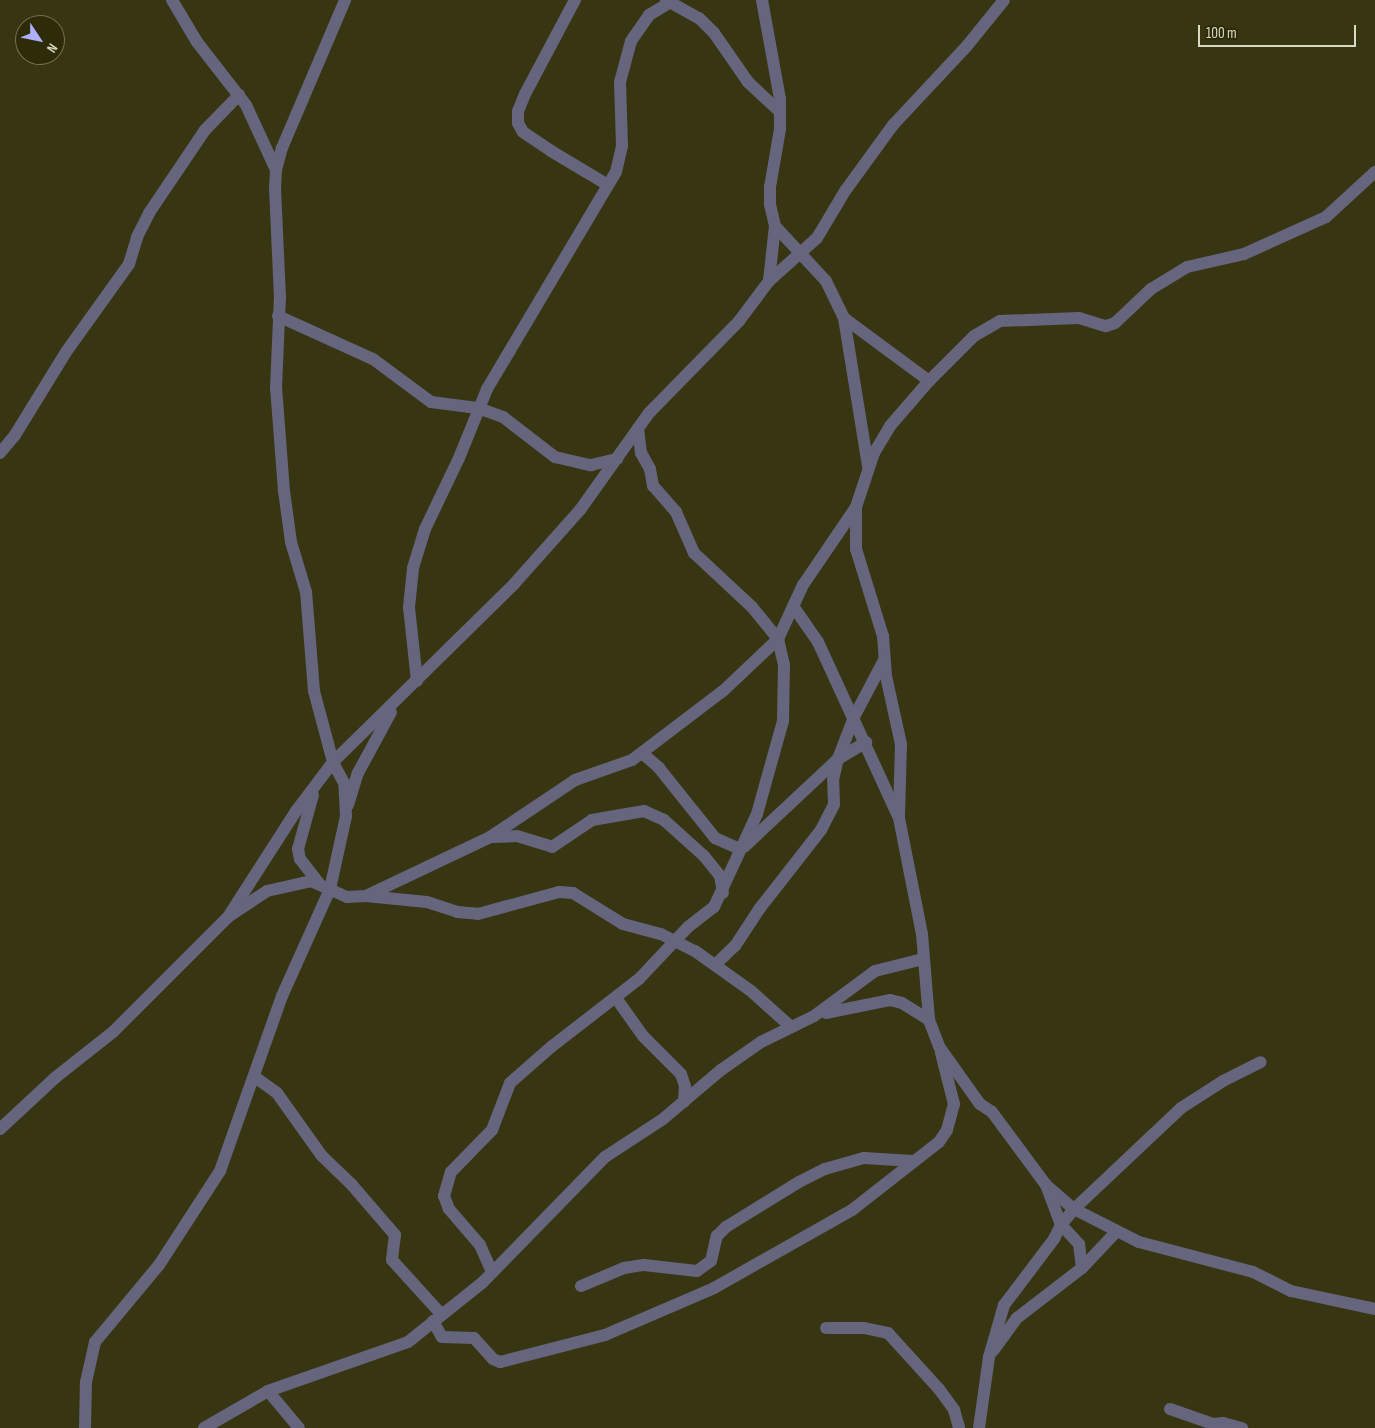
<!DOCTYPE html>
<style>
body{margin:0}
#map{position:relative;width:1375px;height:1428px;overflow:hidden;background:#383513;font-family:"Sofia Sans Condensed",sans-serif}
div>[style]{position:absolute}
.minor>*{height:12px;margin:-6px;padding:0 6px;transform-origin:6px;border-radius:6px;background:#65667e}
span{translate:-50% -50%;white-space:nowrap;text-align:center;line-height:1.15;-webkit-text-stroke:4.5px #2e2b08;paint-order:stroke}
.north{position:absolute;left:15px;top:15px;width:50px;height:50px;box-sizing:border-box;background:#2e2b08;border:1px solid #737154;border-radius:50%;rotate:124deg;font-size:14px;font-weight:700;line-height:20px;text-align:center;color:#dad9c6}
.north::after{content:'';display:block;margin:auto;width:18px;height:22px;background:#afaefa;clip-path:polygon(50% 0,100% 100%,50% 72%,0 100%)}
.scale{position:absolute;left:1198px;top:25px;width:158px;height:22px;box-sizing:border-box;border:2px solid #dad9c6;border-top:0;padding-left:6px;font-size:15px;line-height:18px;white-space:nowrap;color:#dad9c6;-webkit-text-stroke:4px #2e2b08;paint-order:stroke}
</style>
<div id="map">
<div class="minor">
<div style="left:172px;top:0;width:49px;rotate:59.2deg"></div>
<div style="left:197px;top:42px;width:80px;rotate:52.1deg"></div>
<div style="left:246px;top:105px;width:72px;rotate:65.2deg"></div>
<div style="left:575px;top:0;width:106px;rotate:118deg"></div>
<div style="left:525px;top:94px;width:18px;rotate:112deg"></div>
<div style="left:518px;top:111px;width:12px;rotate:90deg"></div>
<div style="left:518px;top:123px;width:10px;rotate:61deg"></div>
<div style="left:523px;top:132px;width:34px;rotate:34deg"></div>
<div style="left:551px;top:151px;width:66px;rotate:30.8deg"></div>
<div style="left:666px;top:0;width:38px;rotate:29deg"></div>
<div style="left:699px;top:18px;width:21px;rotate:45deg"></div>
<div style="left:714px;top:33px;width:60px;rotate:55.2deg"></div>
<div style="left:748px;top:82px;width:42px;rotate:43.1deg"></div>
<div style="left:775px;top:226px;width:75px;rotate:47.2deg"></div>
<div style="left:826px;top:281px;width:41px;rotate:64.1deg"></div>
<div style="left:844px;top:318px;width:106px;rotate:36.5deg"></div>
<div style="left:769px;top:281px;width:64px;rotate:-41.9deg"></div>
<div style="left:817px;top:238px;width:55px;rotate:-59.2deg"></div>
<div style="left:845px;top:191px;width:82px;rotate:-54deg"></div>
<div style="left:893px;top:125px;width:107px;rotate:-46.9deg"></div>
<div style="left:966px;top:47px;width:60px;rotate:-51deg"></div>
<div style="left:278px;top:316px;width:104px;rotate:24.4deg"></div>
<div style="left:373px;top:359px;width:72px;rotate:36.6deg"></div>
<div style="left:431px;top:402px;width:47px;rotate:7.3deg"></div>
<div style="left:478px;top:408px;width:27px;rotate:20deg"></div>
<div style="left:503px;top:417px;width:66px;rotate:37.6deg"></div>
<div style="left:555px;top:457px;width:37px;rotate:13deg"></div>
<div style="left:591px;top:465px;width:27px;rotate:-13deg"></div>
<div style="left:844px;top:318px;width:150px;rotate:80.8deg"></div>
<div style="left:0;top:453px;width:23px;rotate:-50deg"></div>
<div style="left:15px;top:435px;width:97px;rotate:-58.4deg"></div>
<div style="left:66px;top:352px;width:108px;rotate:-54.4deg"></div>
<div style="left:129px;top:264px;width:28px;rotate:-73deg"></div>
<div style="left:137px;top:237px;width:27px;rotate:-63deg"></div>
<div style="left:149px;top:213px;width:100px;rotate:-56deg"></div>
<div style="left:205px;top:130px;width:49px;rotate:-45.8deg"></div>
<div style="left:856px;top:507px;width:42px;rotate:90deg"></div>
<div style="left:856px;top:549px;width:91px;rotate:72.8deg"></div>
<div style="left:883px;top:636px;width:40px;rotate:85.7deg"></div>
<div style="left:886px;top:676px;width:70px;rotate:77.6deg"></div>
<div style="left:901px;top:744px;width:71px;rotate:91.6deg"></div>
<div style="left:793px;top:606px;width:44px;rotate:55.2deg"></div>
<div style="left:818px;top:642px;width:194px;rotate:65.3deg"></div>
<div style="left:899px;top:818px;width:118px;rotate:78.8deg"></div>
<div style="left:922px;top:934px;width:86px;rotate:85.3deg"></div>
<div style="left:929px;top:1020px;width:30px;rotate:69deg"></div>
<div style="left:940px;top:1048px;width:69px;rotate:54.5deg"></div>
<div style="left:980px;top:1104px;width:14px;rotate:34deg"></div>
<div style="left:992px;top:1112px;width:91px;rotate:53.5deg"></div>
<div style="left:1046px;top:1185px;width:43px;rotate:69.4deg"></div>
<div style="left:1061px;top:1225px;width:16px;rotate:117deg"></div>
<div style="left:1054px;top:1239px;width:83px;rotate:127.1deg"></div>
<div style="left:1004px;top:1305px;width:54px;rotate:106.1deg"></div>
<div style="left:989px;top:1357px;width:72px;rotate:98deg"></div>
<div style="left:417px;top:681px;width:74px;rotate:-96.2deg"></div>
<div style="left:409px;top:607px;width:39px;rotate:-84deg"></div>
<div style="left:413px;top:568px;width:41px;rotate:-72.9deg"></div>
<div style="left:425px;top:529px;width:79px;rotate:-64.4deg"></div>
<div style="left:459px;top:458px;width:74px;rotate:-67.9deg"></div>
<div style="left:487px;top:389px;width:252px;rotate:-59.3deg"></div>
<div style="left:616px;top:172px;width:27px;rotate:-77deg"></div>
<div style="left:622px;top:146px;width:64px;rotate:-91.8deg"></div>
<div style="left:620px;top:82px;width:42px;rotate:-75deg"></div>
<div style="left:631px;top:41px;width:32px;rotate:-55deg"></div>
<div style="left:649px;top:15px;width:26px;rotate:-31deg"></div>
<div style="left:642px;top:753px;width:23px;rotate:41deg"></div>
<div style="left:659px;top:768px;width:90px;rotate:51.3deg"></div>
<div style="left:715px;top:838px;width:24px;rotate:24deg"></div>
<div style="left:737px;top:848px;width:8px;rotate:-14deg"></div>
<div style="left:745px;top:846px;width:127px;rotate:-43.1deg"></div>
<div style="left:838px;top:759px;width:33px;rotate:-31deg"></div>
<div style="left:313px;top:795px;width:56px;rotate:105.5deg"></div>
<div style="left:298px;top:849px;width:10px;rotate:79deg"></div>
<div style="left:300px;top:859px;width:31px;rotate:52deg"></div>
<div style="left:348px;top:805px;width:34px;rotate:-73deg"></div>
<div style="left:358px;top:773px;width:69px;rotate:-61.6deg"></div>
<div style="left:492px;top:837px;width:25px;rotate:-2deg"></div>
<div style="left:517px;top:836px;width:37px;rotate:17deg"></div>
<div style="left:552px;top:847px;width:48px;rotate:-34deg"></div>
<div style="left:592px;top:820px;width:53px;rotate:-9.8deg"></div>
<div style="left:644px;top:811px;width:22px;rotate:24deg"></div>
<div style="left:664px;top:820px;width:54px;rotate:42deg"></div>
<div style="left:704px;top:856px;width:26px;rotate:51deg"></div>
<div style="left:720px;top:876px;width:17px;rotate:80deg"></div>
<div style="left:366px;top:896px;width:61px;rotate:5.6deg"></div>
<div style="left:427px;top:902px;width:32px;rotate:18deg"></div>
<div style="left:457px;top:912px;width:21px;rotate:5deg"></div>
<div style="left:478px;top:914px;width:84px;rotate:-15.2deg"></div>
<div style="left:559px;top:892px;width:14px;rotate:4deg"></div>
<div style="left:573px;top:893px;width:59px;rotate:31.8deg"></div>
<div style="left:623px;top:924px;width:39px;rotate:15deg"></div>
<div style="left:661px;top:934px;width:38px;rotate:27deg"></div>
<div style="left:695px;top:951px;width:69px;rotate:35.5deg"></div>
<div style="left:751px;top:991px;width:52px;rotate:41.9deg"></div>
<div style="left:228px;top:917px;width:47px;rotate:-33.7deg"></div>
<div style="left:267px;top:891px;width:45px;rotate:-12.8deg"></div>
<div style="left:311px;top:881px;width:39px;rotate:24deg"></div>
<div style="left:347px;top:897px;width:19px;rotate:-3deg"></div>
<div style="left:366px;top:896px;width:137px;rotate:-25.4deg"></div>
<div style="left:490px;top:837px;width:102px;rotate:-33.8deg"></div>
<div style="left:575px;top:780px;width:60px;rotate:-19.3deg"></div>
<div style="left:632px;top:760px;width:114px;rotate:-37.2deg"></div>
<div style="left:723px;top:691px;width:76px;rotate:-43.4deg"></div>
<div style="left:778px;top:639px;width:60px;rotate:-65.2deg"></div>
<div style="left:803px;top:585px;width:94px;rotate:-55.8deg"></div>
<div style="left:856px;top:507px;width:57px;rotate:-71.6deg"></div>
<div style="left:874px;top:453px;width:31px;rotate:-59deg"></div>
<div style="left:890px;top:426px;width:60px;rotate:-49.1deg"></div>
<div style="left:929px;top:381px;width:64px;rotate:-45deg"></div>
<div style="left:974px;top:336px;width:30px;rotate:-30deg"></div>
<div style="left:1000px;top:321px;width:79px;rotate:-2.2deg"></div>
<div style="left:1079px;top:318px;width:28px;rotate:17deg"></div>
<div style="left:1106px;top:326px;width:9px;rotate:-18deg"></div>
<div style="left:1115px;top:323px;width:50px;rotate:-43.4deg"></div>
<div style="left:1151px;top:289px;width:42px;rotate:-31.4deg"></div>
<div style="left:1187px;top:267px;width:58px;rotate:-12.8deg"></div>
<div style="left:1244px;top:254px;width:90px;rotate:-24.3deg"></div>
<div style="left:1326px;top:217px;width:67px;rotate:-42.6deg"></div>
<div style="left:715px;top:965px;width:28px;rotate:-44deg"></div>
<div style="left:735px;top:946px;width:45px;rotate:-56.7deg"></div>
<div style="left:760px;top:908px;width:99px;rotate:-52deg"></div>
<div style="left:821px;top:830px;width:29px;rotate:-63deg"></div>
<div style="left:834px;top:804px;width:24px;rotate:-92deg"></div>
<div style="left:833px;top:780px;width:22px;rotate:-77deg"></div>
<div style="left:838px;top:759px;width:45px;rotate:-69.1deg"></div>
<div style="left:854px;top:717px;width:64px;rotate:-62.2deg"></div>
<div style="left:616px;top:998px;width:47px;rotate:54.6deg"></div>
<div style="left:643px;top:1036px;width:54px;rotate:45deg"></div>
<div style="left:681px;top:1074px;width:13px;rotate:72deg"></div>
<div style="left:685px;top:1086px;width:16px;rotate:94deg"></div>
<div style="left:826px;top:1013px;width:65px;rotate:-11.5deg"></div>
<div style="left:890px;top:1000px;width:12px;rotate:14deg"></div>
<div style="left:902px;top:1003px;width:32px;rotate:32deg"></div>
<div style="left:255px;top:1077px;width:27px;rotate:36deg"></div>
<div style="left:277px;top:1093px;width:77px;rotate:54.5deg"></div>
<div style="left:322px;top:1156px;width:42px;rotate:44deg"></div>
<div style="left:352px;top:1185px;width:66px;rotate:49.3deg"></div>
<div style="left:395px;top:1235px;width:25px;rotate:97deg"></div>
<div style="left:392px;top:1260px;width:73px;rotate:47.8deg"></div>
<div style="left:0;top:1129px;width:76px;rotate:-42.9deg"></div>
<div style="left:56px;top:1077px;width:73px;rotate:-38.3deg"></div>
<div style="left:113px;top:1032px;width:163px;rotate:-45deg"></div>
<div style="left:228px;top:917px;width:126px;rotate:-57.3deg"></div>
<div style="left:296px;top:811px;width:61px;rotate:-52.9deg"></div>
<div style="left:333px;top:762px;width:254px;rotate:-44.5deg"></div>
<div style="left:514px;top:584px;width:99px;rotate:-48.3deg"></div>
<div style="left:580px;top:510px;width:119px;rotate:-54.6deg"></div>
<div style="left:649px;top:413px;width:129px;rotate:-45.6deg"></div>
<div style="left:739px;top:321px;width:50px;rotate:-53.1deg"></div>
<div style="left:769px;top:281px;width:55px;rotate:-83.8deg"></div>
<div style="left:775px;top:226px;width:23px;rotate:-103deg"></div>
<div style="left:770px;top:204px;width:17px;rotate:-90deg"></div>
<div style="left:770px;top:187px;width:59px;rotate:-80.2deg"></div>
<div style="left:780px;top:129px;width:30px;rotate:-90deg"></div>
<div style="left:780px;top:99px;width:101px;rotate:-100.3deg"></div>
<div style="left:1046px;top:1185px;width:37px;rotate:41deg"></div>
<div style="left:1074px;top:1209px;width:73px;rotate:26.9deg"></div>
<div style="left:1139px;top:1242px;width:118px;rotate:14.7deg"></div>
<div style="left:1253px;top:1272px;width:42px;rotate:26.6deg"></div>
<div style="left:1291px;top:1291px;width:86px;rotate:12.1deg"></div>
<div style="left:1082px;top:1268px;width:24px;rotate:-97deg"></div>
<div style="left:1079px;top:1244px;width:26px;rotate:-133deg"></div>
<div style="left:1061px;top:1225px;width:21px;rotate:-51deg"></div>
<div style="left:1074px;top:1209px;width:147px;rotate:-43.3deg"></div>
<div style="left:1181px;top:1108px;width:50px;rotate:-32.7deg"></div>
<div style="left:1223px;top:1081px;width:42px;rotate:-26.6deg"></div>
<div style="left:492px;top:1272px;width:30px;rotate:-114deg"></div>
<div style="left:480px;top:1245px;width:48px;rotate:-130.7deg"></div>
<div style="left:449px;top:1209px;width:14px;rotate:-111deg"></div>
<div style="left:444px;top:1196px;width:25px;rotate:-74deg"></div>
<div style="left:451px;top:1172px;width:59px;rotate:-45.7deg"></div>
<div style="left:492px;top:1130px;width:50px;rotate:-69deg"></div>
<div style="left:510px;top:1083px;width:55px;rotate:-41.3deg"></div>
<div style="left:551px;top:1047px;width:111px;rotate:-37.7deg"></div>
<div style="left:639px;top:979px;width:71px;rotate:-46.7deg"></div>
<div style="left:688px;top:927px;width:33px;rotate:-38deg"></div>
<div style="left:714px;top:907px;width:102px;rotate:-65.2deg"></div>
<div style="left:757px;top:814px;width:97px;rotate:-74.4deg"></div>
<div style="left:783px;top:721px;width:56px;rotate:-89deg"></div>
<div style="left:784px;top:665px;width:27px;rotate:-103deg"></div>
<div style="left:778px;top:639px;width:41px;rotate:-129.1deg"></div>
<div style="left:752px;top:607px;width:79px;rotate:-137deg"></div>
<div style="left:694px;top:553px;width:45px;rotate:-113.7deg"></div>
<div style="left:676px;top:512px;width:35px;rotate:-131deg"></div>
<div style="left:653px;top:486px;width:17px;rotate:-100deg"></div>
<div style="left:650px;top:469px;width:18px;rotate:-119deg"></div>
<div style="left:641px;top:453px;width:25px;rotate:-97deg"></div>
<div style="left:581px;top:1286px;width:47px;rotate:-22.7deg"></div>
<div style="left:624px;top:1268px;width:20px;rotate:-9deg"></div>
<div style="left:644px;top:1265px;width:53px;rotate:6.5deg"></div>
<div style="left:697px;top:1271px;width:17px;rotate:-36deg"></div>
<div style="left:711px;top:1261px;width:26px;rotate:-77deg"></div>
<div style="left:717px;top:1236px;width:13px;rotate:-45deg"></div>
<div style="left:726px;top:1227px;width:86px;rotate:-31.7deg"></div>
<div style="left:799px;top:1182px;width:29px;rotate:-27deg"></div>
<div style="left:825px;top:1169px;width:41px;rotate:-15.8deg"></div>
<div style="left:864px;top:1158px;width:49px;rotate:3.5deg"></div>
<div style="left:433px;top:1321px;width:18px;rotate:61deg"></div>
<div style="left:442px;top:1337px;width:32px;rotate:2deg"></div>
<div style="left:474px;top:1338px;width:28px;rotate:48deg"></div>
<div style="left:493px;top:1359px;width:8px;rotate:23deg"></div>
<div style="left:500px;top:1362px;width:108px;rotate:-14.4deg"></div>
<div style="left:605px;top:1335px;width:119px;rotate:-23.3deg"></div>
<div style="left:714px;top:1288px;width:159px;rotate:-29.5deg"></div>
<div style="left:852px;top:1210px;width:110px;rotate:-38deg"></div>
<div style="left:939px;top:1142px;width:14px;rotate:-56deg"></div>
<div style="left:947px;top:1130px;width:27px;rotate:-75deg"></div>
<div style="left:954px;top:1104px;width:53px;rotate:-104.3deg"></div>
<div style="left:826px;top:1328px;width:38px"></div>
<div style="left:864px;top:1328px;width:25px;rotate:12deg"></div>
<div style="left:888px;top:1333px;width:76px;rotate:47.7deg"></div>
<div style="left:939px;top:1389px;width:26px;rotate:54deg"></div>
<div style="left:954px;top:1410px;width:19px;rotate:74deg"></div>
<div style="left:993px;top:1351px;width:41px;rotate:-54deg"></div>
<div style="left:1017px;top:1318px;width:82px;rotate:-37.6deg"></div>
<div style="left:1082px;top:1268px;width:50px;rotate:-46.6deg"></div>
<div style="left:268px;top:1391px;width:48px;rotate:50deg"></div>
<div style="left:1170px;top:1409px;width:46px;rotate:19.2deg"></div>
<div style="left:1213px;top:1424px;width:10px;rotate:-6deg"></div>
<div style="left:1223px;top:1423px;width:20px;rotate:15deg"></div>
<div style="left:85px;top:1428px;width:46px;rotate:-88.8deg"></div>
<div style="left:86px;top:1382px;width:41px;rotate:-77.3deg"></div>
<div style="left:95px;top:1342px;width:100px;rotate:-50.3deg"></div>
<div style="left:159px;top:1265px;width:112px;rotate:-57deg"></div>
<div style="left:220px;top:1171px;width:186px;rotate:-70.5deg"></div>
<div style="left:282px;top:996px;width:117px;rotate:-65.8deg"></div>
<div style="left:330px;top:889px;width:75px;rotate:-77.6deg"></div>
<div style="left:346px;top:816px;width:33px;rotate:-93deg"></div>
<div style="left:344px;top:783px;width:24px;rotate:-118deg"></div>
<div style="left:333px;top:762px;width:73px;rotate:-105deg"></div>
<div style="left:314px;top:691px;width:99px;rotate:-94.6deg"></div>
<div style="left:306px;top:592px;width:52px;rotate:-106.7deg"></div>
<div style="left:291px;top:542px;width:51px;rotate:-97.8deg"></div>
<div style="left:284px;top:491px;width:103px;rotate:-94.4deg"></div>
<div style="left:276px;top:388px;width:90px;rotate:-87.5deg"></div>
<div style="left:280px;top:298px;width:109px;rotate:-92.6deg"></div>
<div style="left:275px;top:189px;width:19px;rotate:-87deg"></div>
<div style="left:276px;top:170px;width:23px;rotate:-75deg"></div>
<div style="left:282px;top:148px;width:161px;rotate:-66.9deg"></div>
<div style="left:204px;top:1428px;width:74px;rotate:-30deg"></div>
<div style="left:268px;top:1391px;width:148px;rotate:-19.3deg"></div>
<div style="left:408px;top:1342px;width:95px;rotate:-38.6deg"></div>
<div style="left:482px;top:1283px;width:176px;rotate:-45.7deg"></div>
<div style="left:605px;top:1157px;width:69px;rotate:-33.2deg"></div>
<div style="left:663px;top:1119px;width:76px;rotate:-40.2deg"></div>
<div style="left:721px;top:1070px;width:49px;rotate:-35deg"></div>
<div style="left:761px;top:1042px;width:59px;rotate:-26.1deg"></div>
<div style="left:814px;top:1016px;width:76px;rotate:-36.4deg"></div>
<div style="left:875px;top:971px;width:49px;rotate:-14deg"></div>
</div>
<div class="north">N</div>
<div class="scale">100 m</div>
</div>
